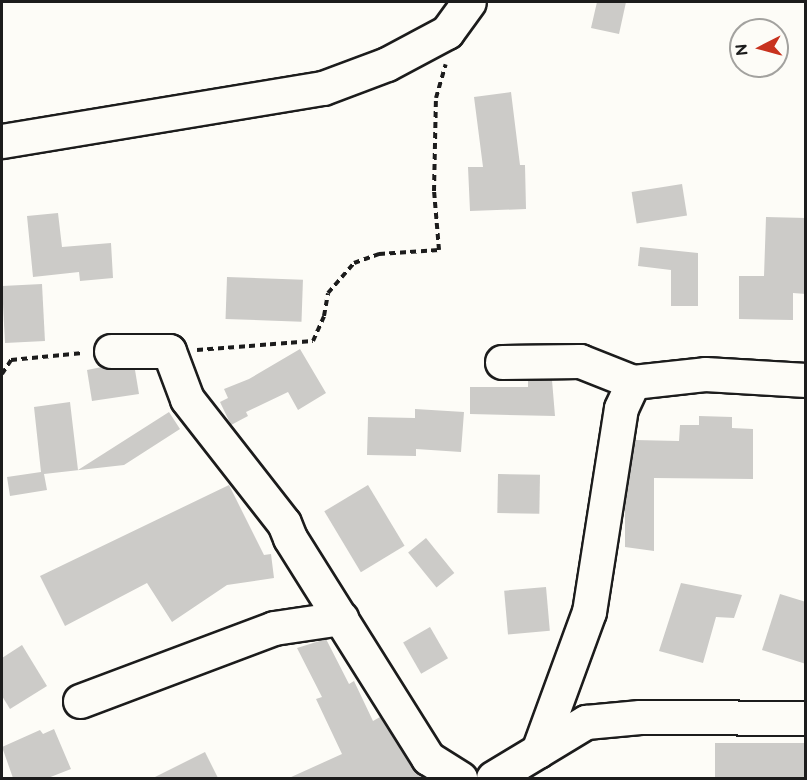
<!DOCTYPE html>
<style>
body{margin:0}
#map{position:relative;width:807px;height:780px;overflow:hidden;background:#fdfcf7;font-family:"Balsamiq Sans",sans-serif}
div>[style]{position:absolute}
.building>*{inset:0;background:#cccbc8;transform-origin:0 0}
.path>*{height:4px;margin-top:-2px;transform-origin:0;background:repeating-linear-gradient(90deg,#1c1c1c 0 6px,transparent 0 10.5px)}
.roads{filter:drop-shadow(2px 0 #1c1c1c) drop-shadow(-2px 0 #1c1c1c) drop-shadow(0 2px #1c1c1c) drop-shadow(0 -2px #1c1c1c)}
.minor>*{height:33px;margin:-16.5px;padding:0 16.5px;transform-origin:16.5px;border-radius:16.5px;background:#fdfcf7}
span{translate:-50% -50%;white-space:nowrap;text-align:center;line-height:1.15;-webkit-text-stroke:6px #fdfcf7;paint-order:stroke}
.frame{position:absolute;inset:0;border:3px solid #1c1c1c;pointer-events:none}
.north{position:absolute;left:729px;top:18px;width:60px;height:60px;box-sizing:border-box;background:#fdfcf7;border:2px solid #a3a29f;border-radius:50%;rotate:264deg;font-size:16px;font-weight:700;line-height:24px;text-align:center;color:#1c1c1c}
.north::after{content:'';display:block;margin:auto;width:21px;height:27px;background:#c8321e;clip-path:polygon(50% 0,100% 100%,50% 72%,0 100%)}
</style>
<div id="map">
<div class="building">
<div style="clip-path:polygon(597px 2px,626px 2px,619px 34px,591px 28px)"></div>
<div style="clip-path:polygon(511px 92px,520px 165px,525px 165px,526px 209px,470px 211px,468px 167px,483px 167px,474px 97px)"></div>
<div style="left:682px;top:184px;width:32px;height:51px;rotate:81deg"></div>
<div style="clip-path:polygon(58px 213px,62px 247px,111px 243px,113px 278px,80px 281px,79px 272px,33px 277px,27px 216px)"></div>
<div style="clip-path:polygon(766px 217px,806px 218px,806px 294px,793px 293px,793px 320px,739px 319px,739px 276px,764px 276px)"></div>
<div style="clip-path:polygon(640px 247px,698px 253px,698px 306px,671px 306px,671px 270px,638px 266px)"></div>
<div style="left:227px;top:277px;width:76px;height:42px;rotate:2deg"></div>
<div style="left:42px;top:284px;width:57px;height:40px;rotate:87deg"></div>
<div style="clip-path:polygon(300px 349px,326px 393px,298px 410px,288px 392px,246px 412px,248px 416px,231px 425px,220px 402px,228px 398px,224px 389px,249px 379px)"></div>
<div style="clip-path:polygon(102px 367px,135px 370px,139px 394px,92px 401px,87px 370px)"></div>
<div style="clip-path:polygon(528px 380px,552px 380px,555px 416px,470px 414px,470px 387px,528px 387px)"></div>
<div style="clip-path:polygon(70px 402px,78px 470px,169px 412px,180px 429px,124px 465px,44px 474px,47px 490px,10px 496px,7px 477px,41px 472px,34px 407px)"></div>
<div style="clip-path:polygon(415px 409px,464px 412px,461px 452px,416px 449px,416px 456px,367px 455px,368px 417px,415px 418px)"></div>
<div style="clip-path:polygon(699px 416px,732px 417px,732px 428px,753px 429px,753px 479px,654px 478px,654px 551px,625px 547px,625px 506px,635px 440px,679px 441px,680px 425px,699px 425px)"></div>
<div style="left:498px;top:474px;width:42px;height:39px;rotate:1deg"></div>
<div style="clip-path:polygon(229px 485px,264px 555px,271px 554px,274px 578px,227px 585px,172px 622px,147px 583px,65px 626px,40px 576px)"></div>
<div style="left:368px;top:485px;width:71px;height:51px;rotate:59deg"></div>
<div style="left:426px;top:538px;width:45px;height:23px;rotate:51deg"></div>
<div style="clip-path:polygon(681px 583px,742px 595px,734px 618px,716px 617px,703px 663px,659px 651px)"></div>
<div style="left:546px;top:587px;width:44px;height:42px;rotate:85deg"></div>
<div style="clip-path:polygon(780px 594px,806px 602px,806px 664px,762px 650px)"></div>
<div style="left:430px;top:627px;width:36px;height:31px;rotate:60deg"></div>
<div style="clip-path:polygon(326px 639px,349px 684px,354px 681px,373px 721px,380px 717px,412px 768px,424px 778px,289px 778px,342px 754px,316px 699px,322px 697px,297px 648px)"></div>
<div style="clip-path:polygon(22px 645px,47px 686px,10px 709px,2px 696px,2px 658px)"></div>
<div style="clip-path:polygon(54px 729px,71px 769px,48px 778px,13px 778px,2px 747px,40px 730px,43px 734px)"></div>
<div style="left:806px;top:743px;width:35px;height:91px;rotate:90deg"></div>
<div style="clip-path:polygon(205px 752px,218px 778px,153px 778px)"></div>
</div>
<div class="path">
<div style="left:197px;top:350px;width:116px;rotate:-4.4deg"></div>
<div style="left:313px;top:341px;width:27px;rotate:-66deg"></div>
<div style="left:324px;top:316px;width:23px;rotate:-80deg"></div>
<div style="left:328px;top:293px;width:40px;rotate:-49deg"></div>
<div style="left:354px;top:263px;width:27px;rotate:-20deg"></div>
<div style="left:379px;top:254px;width:60px;rotate:-3.8deg"></div>
<div style="left:439px;top:250px;width:59px;rotate:-94.8deg"></div>
<div style="left:434px;top:191px;width:93px;rotate:-88.8deg"></div>
<div style="left:436px;top:98px;width:35px;rotate:-74deg"></div>
<div style="left:2px;top:374px;width:17px;rotate:-57deg"></div>
<div style="left:11px;top:360px;width:72px;rotate:-5.6deg"></div>
</div>
<div class="roads">
<div class="minor">
<div style="left:2px;top:141px;width:325px;rotate:-9.4deg"></div>
<div style="left:323px;top:88px;width:68px;rotate:-20.6deg"></div>
<div style="left:387px;top:64px;width:68px;rotate:-28.1deg"></div>
<div style="left:447px;top:32px;width:37px;rotate:-54deg"></div>
<div style="left:111px;top:351px;width:58px"></div>
<div style="left:169px;top:351px;width:51px;rotate:69.4deg"></div>
<div style="left:187px;top:399px;width:157px;rotate:52deg"></div>
<div style="left:284px;top:523px;width:16px;rotate:68deg"></div>
<div style="left:290px;top:538px;width:260px;rotate:57.9deg"></div>
<div style="left:428px;top:758px;width:38px;rotate:32deg"></div>
<div style="left:502px;top:362px;width:78px;rotate:-0.7deg"></div>
<div style="left:580px;top:361px;width:57px;rotate:21.6deg"></div>
<div style="left:80px;top:701px;width:207px;rotate:-20.6deg"></div>
<div style="left:274px;top:628px;width:68px;rotate:-8.5deg"></div>
<div style="left:538px;top:751px;width:148px;rotate:-69.9deg"></div>
<div style="left:589px;top:612px;width:206px;rotate:-81.1deg"></div>
<div style="left:621px;top:408px;width:29px;rotate:-65deg"></div>
<div style="left:633px;top:382px;width:72px;rotate:-6.3deg"></div>
<div style="left:705px;top:374px;width:101px;rotate:3.4deg"></div>
<div style="left:493px;top:778px;width:109px;rotate:-31.1deg"></div>
<div style="left:586px;top:722px;width:54px;rotate:-5.3deg"></div>
<div style="left:640px;top:717px;width:166px;rotate:0.3deg"></div>
</div>
</div>
<div class="frame"></div>
<div class="north">N</div>
</div>
